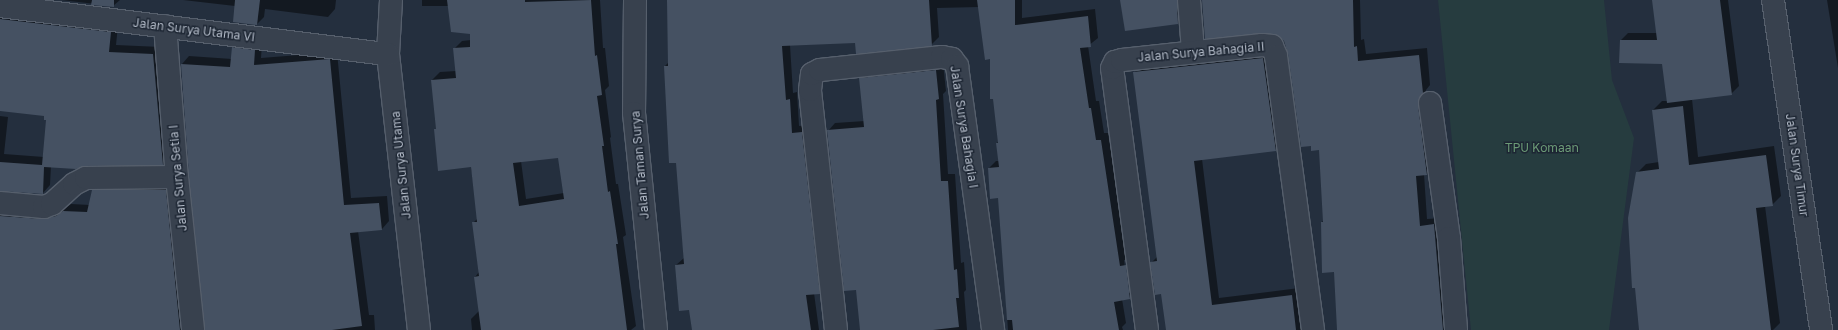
<!DOCTYPE html>
<style>
body{margin:0}
#map{position:relative;width:1838px;height:330px;overflow:hidden;background:#242f3e;font-family:"Golos Text",sans-serif}
div>[style]{position:absolute}
.green>*{inset:0;background:#263c3f}
.shadow>*{inset:0;background:#0007}
.building>*{inset:0;background:#455162}
.roads{filter:drop-shadow(1px 0 #565f6c) drop-shadow(-1px 0 #565f6c) drop-shadow(0 1px #565f6c) drop-shadow(0 -1px #565f6c)}
.minor>*{height:22px;margin:-11px;padding:0 11px;transform-origin:11px;border-radius:11px;background:#38414e}
span{translate:-50% -50%;white-space:nowrap;text-align:center;line-height:1.15;-webkit-text-stroke:3px #1d2633;paint-order:stroke}
.street-label{font-size:12px;color:#b4bcc9}
.park-label{font-size:12px;color:#6b9a76}
</style>
<div id="map">
<div class="green">
<div style="clip-path:polygon(1438px 0,1604px 0,1612px 80px,1634px 138px,1609px 330px,1471px 330px)"></div>
</div>
<div class="shadow">
<div style="clip-path:polygon(61px 0,120px 0,113px 6px)"></div>
<div style="clip-path:polygon(183px 0,336px 0,335px 9px,328px 17px,265px 9px,264px 17px,257px 24px,235px 6px)"></div>
<div style="clip-path:polygon(evenodd,422px 0,600px 0,603px 48px,605px 48px,609px 86px,605px 90px,611px 137px,610px 138px,616px 184px,618px 184px,626px 235px,623px 237px,636px 326px,631px 330px,472px 330px,471px 319px,479px 311px,475px 277px,479px 272px,473px 223px,478px 218px,471px 166px,432px 80px,440px 72px,456px 71px,454px 49px,462px 41px,471px 40px,471px 33px,449px 6px,422px 6px,422px 0,559px 157px,564px 193px,526px 199px,521px 161px,559px 157px)"></div>
<div style="clip-path:polygon(evenodd,668px 0,1022px 0,1022px 18px,1095px 9px,1098px 38px,1088px 46px,1096px 101px,1099px 101px,1104px 133px,1108px 133px,1128px 259px,1137px 291px,1130px 298px,1122px 299px,1126px 323px,1122px 327px,1123px 330px,1008px 330px,999px 197px,989px 168px,996px 161px,999px 161px,997px 143px,999px 141px,991px 58px,979px 7px,937px 8px,939px 37px,931px 45px,856px 42px,790px 45px,793px 93px,797px 92px,799px 126px,809px 125px,827px 285px,819px 293px,814px 293px,819px 330px,693px 330px,690px 309px,676px 265px,684px 258px,677px 162px,665px 66px,669px 62px,668px 0,1124px 260px,1126px 260px,1131px 293px,1128px 293px,1124px 260px)"></div>
<div style="clip-path:polygon(1121px 0,1185px 0,1185px 16px,1178px 23px)"></div>
<div style="clip-path:polygon(1202px 0,1360px 0,1361px 40px,1364px 39px,1366px 54px,1427px 48px,1430px 85px,1426px 90px,1425px 97px,1434px 166px,1427px 174px,1424px 174px,1427px 219px,1442px 218px,1451px 330px,1338px 330px,1335px 271px,1322px 222px,1324px 220px,1320px 149px,1284px 40px,1280px 35px)"></div>
<div style="clip-path:polygon(1653px 0,1728px 0,1739px 86px,1731px 94px,1692px 99px,1698px 157px,1774px 146px,1781px 196px,1772px 205px,1765px 206px,1780px 323px,1773px 330px,1640px 330px,1637px 173px,1646px 164px,1659px 162px,1653px 110px,1662px 101px,1668px 101px,1663px 63px,1621px 40px,1628px 33px,1657px 33px)"></div>
<div style="clip-path:polygon(1827px 0,1838px 0,1838px 68px)"></div>
<div style="clip-path:polygon(0 9px,118px 25px,116px 45px,161px 47px,171px 156px,163px 164px,51px 166px,50px 185px,43px 193px,0 190px,0 116px,8px 117px,4px 154px,44px 157px,47px 120px,46px 115px,0 81px)"></div>
<div style="clip-path:polygon(240px 40px,262px 43px,261px 58px,337px 52px,351px 198px,387px 196px,389px 221px,382px 229px,358px 231px,369px 315px,374px 315px,375px 330px,206px 330px,190px 176px,182px 64px,189px 56px,232px 59px,233px 48px)"></div>
<div style="clip-path:polygon(1270px 51px,1283px 142px,1276px 150px,1202px 159px,1219px 298px,1299px 288px,1304px 330px,1167px 330px,1162px 293px,1152px 262px,1158px 256px,1134px 73px,1142px 65px)"></div>
<div style="clip-path:polygon(943px 63px,946px 91px,943px 94px,948px 174px,955px 174px,961px 263px,964px 262px,966px 290px,964px 292px,967px 330px,861px 330px,857px 289px,828px 131px,835px 123px,865px 121px,860px 79px,867px 71px)"></div>
<div style="clip-path:polygon(100px 183px,173px 183px,191px 330px,0 330px,0 205px,51px 212px,65px 208px,71px 204px,90px 205px,93px 191px)"></div>
</div>
<div class="building">
<div style="clip-path:polygon(92px 0,114px 0,114px 7px,91px 5px)"></div>
<div style="clip-path:polygon(235px 0,260px 0,257px 25px,233px 22px)"></div>
<div style="clip-path:polygon(evenodd,447px 0,525px 0,525px 2px,591px 0,595px 56px,597px 55px,602px 95px,597px 96px,604px 146px,602px 146px,608px 192px,610px 191px,618px 244px,616px 244px,627px 330px,481px 330px,474px 277px,479px 276px,472px 222px,477px 222px,471px 167px,438px 171px,434px 129px,436px 129px,431px 80px,456px 78px,453px 48px,470px 47px,470px 34px,451px 32px,447px 0,558px 158px,564px 199px,519px 206px,513px 163px,558px 158px)"></div>
<div style="clip-path:polygon(667px 0,929px 0,932px 46px,856px 54px,855px 43px,782px 46px,786px 100px,790px 99px,792px 133px,802px 132px,820px 294px,806px 295px,811px 330px,692px 330px,689px 310px,679px 311px,675px 265px,684px 264px,676px 163px,669px 163px,664px 66px,668px 66px)"></div>
<div style="clip-path:polygon(977px 0,1015px 0,1015px 25px,1088px 16px,1091px 47px,1080px 48px,1089px 108px,1091px 108px,1096px 140px,1101px 140px,1120px 266px,1126px 265px,1130px 299px,1114px 302px,1119px 330px,1013px 330px,1012px 320px,1007px 320px,998px 198px,990px 199px,988px 168px,999px 167px,996px 143px,998px 143px,993px 99px,990px 99px,990px 59px,985px 60px)"></div>
<div style="clip-path:polygon(1120px 0,1177px 0,1178px 24px,1125px 31px)"></div>
<div style="clip-path:polygon(1202px 0,1353px 0,1354px 47px,1357px 46px,1358px 61px,1419px 55px,1423px 93px,1419px 98px,1418px 105px,1427px 175px,1416px 176px,1420px 226px,1434px 224px,1443px 330px,1337px 330px,1334px 272px,1322px 273px,1321px 222px,1323px 222px,1319px 150px,1311px 151px,1311px 146px,1301px 147px,1288px 54px,1284px 41px,1279px 36px,1263px 33px,1205px 39px)"></div>
<div style="clip-path:polygon(1652px 0,1720px 0,1732px 95px,1667px 103px,1662px 64px,1619px 63px,1620px 40px,1657px 40px)"></div>
<div style="clip-path:polygon(0 19px,111px 32px,109px 52px,153px 54px,163px 165px,86px 166px,76px 169px,44px 167px,43px 194px,0 191px,0 162px,42px 165px,46px 120px,44px 120px,44px 116px,0 111px)"></div>
<div style="clip-path:polygon(232px 47px,255px 50px,254px 65px,330px 59px,344px 205px,379px 203px,382px 230px,350px 233px,362px 326px,332px 330px,205px 330px,189px 176px,181px 64px,230px 67px)"></div>
<div style="clip-path:polygon(1263px 58px,1276px 151px,1194px 161px,1212px 305px,1292px 295px,1296px 330px,1166px 330px,1161px 294px,1155px 295px,1150px 262px,1157px 261px,1133px 72px)"></div>
<div style="clip-path:polygon(936px 70px,939px 99px,936px 100px,941px 181px,948px 181px,954px 270px,957px 269px,959px 298px,956px 298px,959px 327px,933px 330px,860px 330px,856px 290px,844px 291px,827px 130px,864px 127px,859px 78px)"></div>
<div style="clip-path:polygon(1683px 106px,1689px 165px,1766px 155px,1773px 206px,1756px 208px,1771px 330px,1639px 330px,1635px 288px,1632px 288px,1628px 218px,1636px 172px,1659px 169px,1652px 110px)"></div>
<div style="clip-path:polygon(92px 190px,166px 190px,180px 330px,0 330px,0 216px,43px 219px,56px 216px,63px 211px,87px 212px)"></div>
</div>
<div class="roads">
<div class="minor">
<div style="left:391px;top:0;width:54px;rotate:93.2deg"></div>
<div style="left:388px;top:54px;width:278px;rotate:83.6deg"></div>
<div style="left:635px;top:0;width:113px;rotate:90.5deg"></div>
<div style="left:634px;top:113px;width:218px;rotate:84.2deg"></div>
<div style="left:1189px;top:0;width:51px;rotate:85.5deg"></div>
<div style="left:1773px;top:0;width:333px;rotate:81.7deg"></div>
<div style="left:0;top:6px;width:391px;rotate:7.1deg"></div>
<div style="left:165px;top:26px;width:151px;rotate:85.5deg"></div>
<div style="left:177px;top:177px;width:154px;rotate:84deg"></div>
<div style="left:1430px;top:103px;width:136px;rotate:82deg"></div>
<div style="left:1449px;top:238px;width:92px;rotate:85.6deg"></div>
<div style="left:0;top:203px;width:44px;rotate:5.2deg"></div>
<div style="left:44px;top:207px;width:9px;rotate:-21deg"></div>
<div style="left:52px;top:204px;width:30px;rotate:-42deg"></div>
<div style="left:74px;top:184px;width:13px;rotate:-27deg"></div>
<div style="left:86px;top:178px;width:91px;rotate:-0.6deg"></div>
<div style="left:836px;top:330px;width:241px;rotate:-96.2deg"></div>
<div style="left:810px;top:90px;width:16px;rotate:-83deg"></div>
<div style="left:812px;top:74px;width:9px;rotate:-27deg"></div>
<div style="left:820px;top:70px;width:123px;rotate:-6.1deg"></div>
<div style="left:942px;top:57px;width:10px;rotate:11deg"></div>
<div style="left:952px;top:59px;width:9px;rotate:54deg"></div>
<div style="left:957px;top:66px;width:266px;rotate:82.2deg"></div>
<div style="left:1147px;top:330px;width:264px;rotate:-97.6deg"></div>
<div style="left:1112px;top:68px;width:7px;rotate:-63deg"></div>
<div style="left:1115px;top:62px;width:7px;rotate:-16deg"></div>
<div style="left:1122px;top:60px;width:141px;rotate:-6.1deg"></div>
<div style="left:1262px;top:45px;width:10px;rotate:6deg"></div>
<div style="left:1272px;top:46px;width:11px;rotate:68deg"></div>
<div style="left:1276px;top:56px;width:276px;rotate:82.3deg"></div>
</div>
</div>
<div class="street-label">
<span style="left:194px;top:30px;rotate:7deg">Jalan Surya Utama VI</span>
<span style="left:1201px;top:52px;rotate:-5deg">Jalan Surya Bahagia II</span>
<span style="left:964px;top:127px;rotate:81deg">Jalan Surya Bahagia I</span>
<span style="left:401px;top:165px;rotate:-96deg">Jalan Surya Utama</span>
<span style="left:640px;top:165px;rotate:-95deg">Jalan Taman Surya</span>
<span style="left:1797px;top:165px;rotate:82deg">Jalan Surya Timur</span>
<span style="left:178px;top:178px;rotate:-95deg">Jalan Surya Setia I</span>
</div>
<div class="park-label">
<span style="left:1542px;top:148px">TPU Komaan</span>
</div>
</div>
